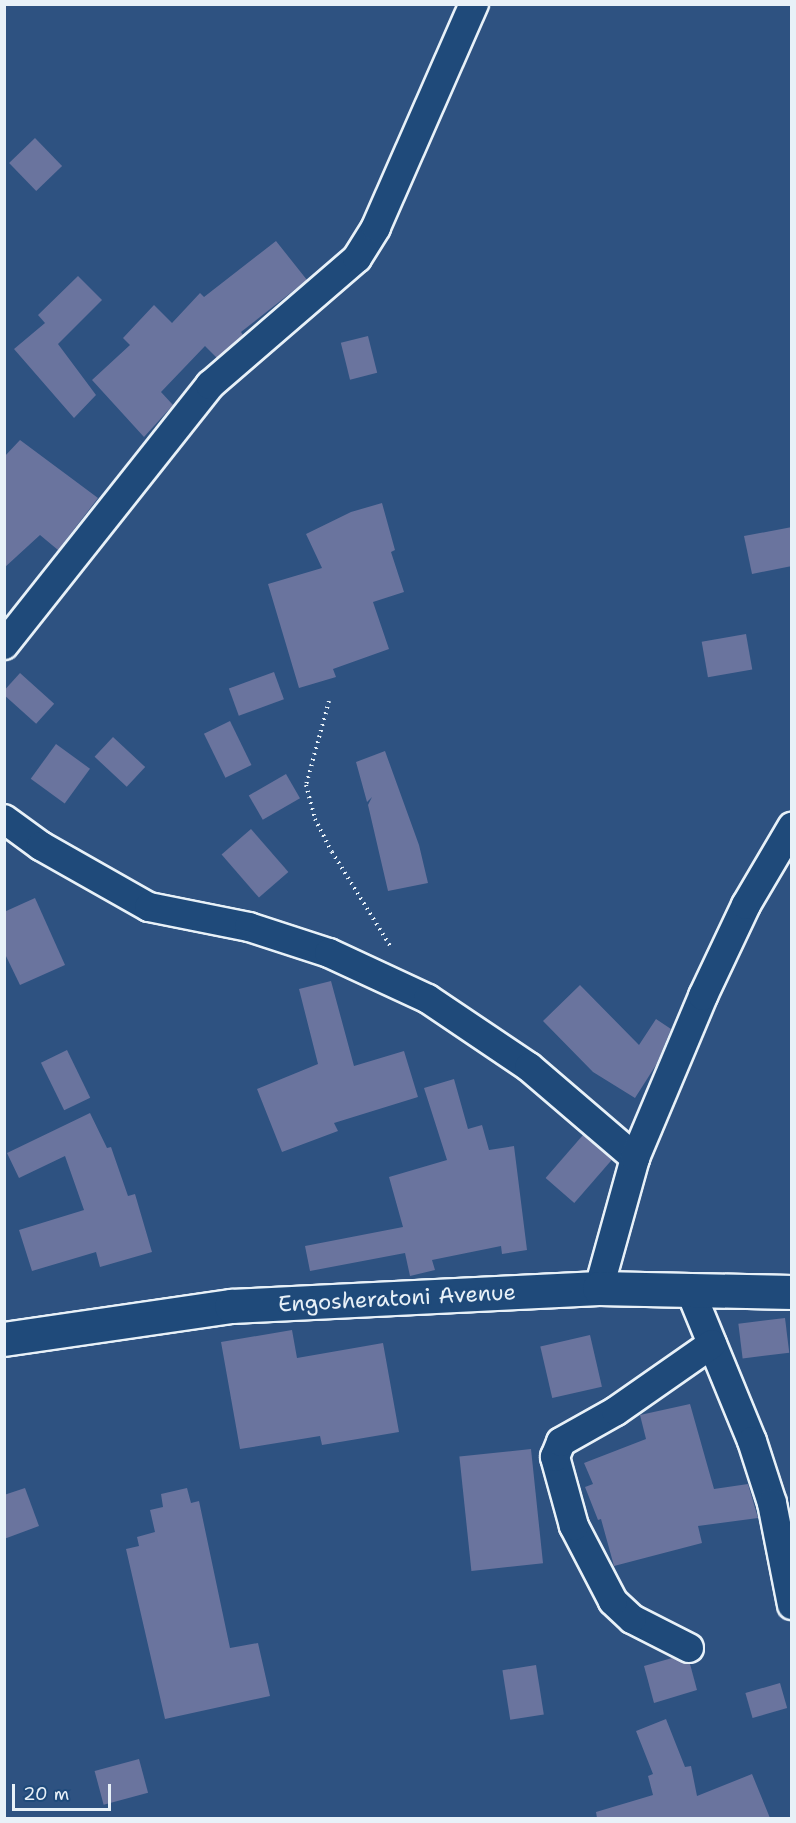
<!DOCTYPE html>
<style>
body{margin:0}
#map{position:relative;width:796px;height:1823px;overflow:hidden;background:#2e5281;font-family:"Shantell Sans",sans-serif}
div>[style]{position:absolute}
.building>*{inset:0;background:#6a749e;transform-origin:0 0}
.path>*{height:4px;margin-top:-2px;transform-origin:0;background:repeating-linear-gradient(90deg,#e8f1f8 0 1.5px,transparent 0 6px)}
.roads{filter:drop-shadow(2px 0 #e8f1f8) drop-shadow(-2px 0 #e8f1f8) drop-shadow(0 2px #e8f1f8) drop-shadow(0 -2px #e8f1f8)}
.street>*{height:28px;margin:-14px;padding:0 14px;transform-origin:14px;border-radius:14px;background:#1f4a7a}
.secondary>*{height:33px;margin:-16.5px;padding:0 16.5px;transform-origin:16.5px;border-radius:16.5px;background:#1f4a7a}
span{translate:-50% -50%;white-space:nowrap;text-align:center;line-height:1.15;-webkit-text-stroke:4.5px #1f4a7a;paint-order:stroke}
.street-label{font-size:22px;color:#e8f1f8}
.frame{position:absolute;inset:0;border:6px solid #e8f1f8;pointer-events:none}
.scale{position:absolute;left:12px;top:1784px;width:99px;height:27px;box-sizing:border-box;border:3px solid #e8f1f8;border-top:0;padding-left:8px;font-size:18px;line-height:21px;white-space:nowrap;color:#e8f1f8;-webkit-text-stroke:4px #1f4a7a;paint-order:stroke}
</style>
<div id="map">
<div class="building">
<div style="left:35px;top:138px;width:39px;height:36px;rotate:46deg"></div>
<div style="clip-path:polygon(276px 241px,307px 280px,241px 332px,243px 335px,217px 358px,205px 346px,161px 392px,173px 405px,144px 437px,92px 380px,130px 345px,123px 338px,154px 305px,172px 323px,200px 293px,204px 297px)"></div>
<div style="clip-path:polygon(78px 276px,102px 300px,58px 344px,96px 395px,74px 418px,14px 349px,45px 323px,38px 315px)"></div>
<div style="left:368px;top:336px;width:38px;height:28px;rotate:76deg"></div>
<div style="clip-path:polygon(20px 440px,98px 498px,58px 550px,40px 535px,4px 568px,4px 457px)"></div>
<div style="clip-path:polygon(382px 503px,395px 550px,391px 552px,404px 592px,373px 602px,389px 649px,333px 669px,336px 677px,299px 688px,268px 584px,322px 568px,306px 534px,351px 512px)"></div>
<div style="clip-path:polygon(792px 527px,792px 566px,752px 574px,744px 536px)"></div>
<div style="left:746px;top:634px;width:36px;height:45px;rotate:80deg"></div>
<div style="left:274px;top:672px;width:29px;height:48px;rotate:70deg"></div>
<div style="left:20px;top:673px;width:46px;height:27px;rotate:42deg"></div>
<div style="left:230px;top:721px;width:49px;height:29px;rotate:64deg"></div>
<div style="left:113px;top:737px;width:44px;height:27px;rotate:43deg"></div>
<div style="left:56px;top:744px;width:42px;height:43px;rotate:36deg"></div>
<div style="clip-path:polygon(385px 751px,419px 845px,428px 883px,388px 891px,368px 805px,372px 797px,367px 802px,356px 762px)"></div>
<div style="left:286px;top:774px;width:28px;height:43px;rotate:60deg"></div>
<div style="left:251px;top:829px;width:57px;height:39px;rotate:49deg"></div>
<div style="clip-path:polygon(35px 898px,65px 965px,20px 985px,4px 952px,4px 912px)"></div>
<div style="clip-path:polygon(331px 981px,354px 1066px,404px 1051px,418px 1097px,334px 1123px,338px 1131px,282px 1152px,257px 1089px,318px 1064px,299px 989px)"></div>
<div style="clip-path:polygon(580px 985px,639px 1045px,656px 1019px,671px 1029px,656px 1065px,635px 1098px,593px 1072px,543px 1021px)"></div>
<div style="left:67px;top:1050px;width:53px;height:29px;rotate:64deg"></div>
<div style="clip-path:polygon(454px 1079px,468px 1129px,482px 1125px,489px 1150px,514px 1146px,527px 1250px,502px 1254px,501px 1246px,432px 1260px,435px 1270px,410px 1276px,405px 1253px,310px 1271px,305px 1246px,403px 1227px,389px 1177px,447px 1160px,424px 1088px)"></div>
<div style="clip-path:polygon(90px 1113px,107px 1148px,111px 1147px,128px 1196px,135px 1194px,152px 1252px,100px 1267px,96px 1252px,32px 1271px,19px 1230px,84px 1210px,65px 1156px,19px 1178px,7px 1153px)"></div>
<div style="left:583px;top:1135px;width:38px;height:57px;rotate:41deg"></div>
<div style="left:785px;top:1318px;width:35px;height:47px;rotate:83deg"></div>
<div style="clip-path:polygon(292px 1330px,297px 1358px,383px 1343px,399px 1432px,322px 1445px,320px 1436px,240px 1449px,221px 1342px)"></div>
<div style="left:590px;top:1335px;width:53px;height:51px;rotate:77deg"></div>
<div style="clip-path:polygon(690px 1404px,714px 1489px,748px 1484px,758px 1518px,698px 1526px,702px 1543px,614px 1566px,601px 1519px,598px 1520px,585px 1487px,593px 1484px,584px 1463px,646px 1439px,640px 1415px)"></div>
<div style="left:531px;top:1449px;width:115px;height:72px;rotate:84deg"></div>
<div style="clip-path:polygon(25px 1488px,39px 1526px,4px 1539px,4px 1495px)"></div>
<div style="clip-path:polygon(187px 1488px,191px 1503px,199px 1501px,230px 1648px,258px 1643px,270px 1696px,165px 1719px,126px 1549px,139px 1546px,137px 1537px,155px 1532px,150px 1510px,163px 1507px,161px 1494px)"></div>
<div style="clip-path:polygon(672px 1658px,690px 1664px,697px 1690px,654px 1703px,644px 1666px)"></div>
<div style="left:536px;top:1665px;width:50px;height:34px;rotate:81deg"></div>
<div style="left:780px;top:1683px;width:26px;height:36px;rotate:74deg"></div>
<div style="clip-path:polygon(666px 1719px,685px 1767px,691px 1766px,697px 1796px,752px 1774px,770px 1818px,597px 1818px,596px 1812px,653px 1795px,648px 1776px,653px 1774px,636px 1731px)"></div>
<div style="left:139px;top:1759px;width:35px;height:46px;rotate:75deg"></div>
</div>
<div class="path">
<div style="left:329px;top:701px;width:87px;rotate:105.3deg"></div>
<div style="left:306px;top:785px;width:35px;rotate:75deg"></div>
<div style="left:315px;top:819px;width:37px;rotate:63deg"></div>
<div style="left:332px;top:852px;width:112px;rotate:58.2deg"></div>
</div>
<div class="roads">
<div class="street">
<div style="left:4px;top:645px;width:332px;rotate:-51.6deg"></div>
<div style="left:210px;top:385px;width:194px;rotate:-40.8deg"></div>
<div style="left:357px;top:258px;width:36px;rotate:-58deg"></div>
<div style="left:376px;top:227px;width:244px;rotate:-66.3deg"></div>
<div style="left:4px;top:819px;width:46px;rotate:36.1deg"></div>
<div style="left:41px;top:846px;width:124px;rotate:29.5deg"></div>
<div style="left:149px;top:907px;width:102px;rotate:11.3deg"></div>
<div style="left:249px;top:927px;width:84px;rotate:18deg"></div>
<div style="left:329px;top:953px;width:109px;rotate:24.9deg"></div>
<div style="left:428px;top:999px;width:122px;rotate:34deg"></div>
<div style="left:529px;top:1067px;width:140px;rotate:40.6deg"></div>
<div style="left:599px;top:1288px;width:135px;rotate:-74.5deg"></div>
<div style="left:635px;top:1158px;width:176px;rotate:-67.2deg"></div>
<div style="left:703px;top:996px;width:101px;rotate:-64.7deg"></div>
<div style="left:746px;top:905px;width:91px;rotate:-59.5deg"></div>
<div style="left:690px;top:1290px;width:163px;rotate:67.7deg"></div>
<div style="left:752px;top:1441px;width:65px;rotate:72.1deg"></div>
<div style="left:772px;top:1503px;width:104px;rotate:78.9deg"></div>
<div style="left:689px;top:1648px;width:64px;rotate:-153deg"></div>
<div style="left:632px;top:1619px;width:26px;rotate:-137deg"></div>
<div style="left:613px;top:1601px;width:85px;rotate:-117.5deg"></div>
<div style="left:574px;top:1526px;width:72px;rotate:-105.4deg"></div>
<div style="left:555px;top:1457px;width:16px;rotate:-68deg"></div>
<div style="left:561px;top:1442px;width:63px;rotate:-29.4deg"></div>
<div style="left:616px;top:1411px;width:117px;rotate:-34.9deg"></div>
</div>
<div class="secondary">
<div style="left:4px;top:1339px;width:229px;rotate:-8.3deg"></div>
<div style="left:231px;top:1306px;width:368px;rotate:-2.8deg"></div>
<div style="left:599px;top:1288px;width:193px;rotate:1.2deg"></div>
</div>
</div>
<div class="street-label">
<span style="left:397px;top:1298px;rotate:-3deg">Engosheratoni Avenue</span>
</div>
<div class="frame"></div>
<div class="scale">20 m</div>
</div>
